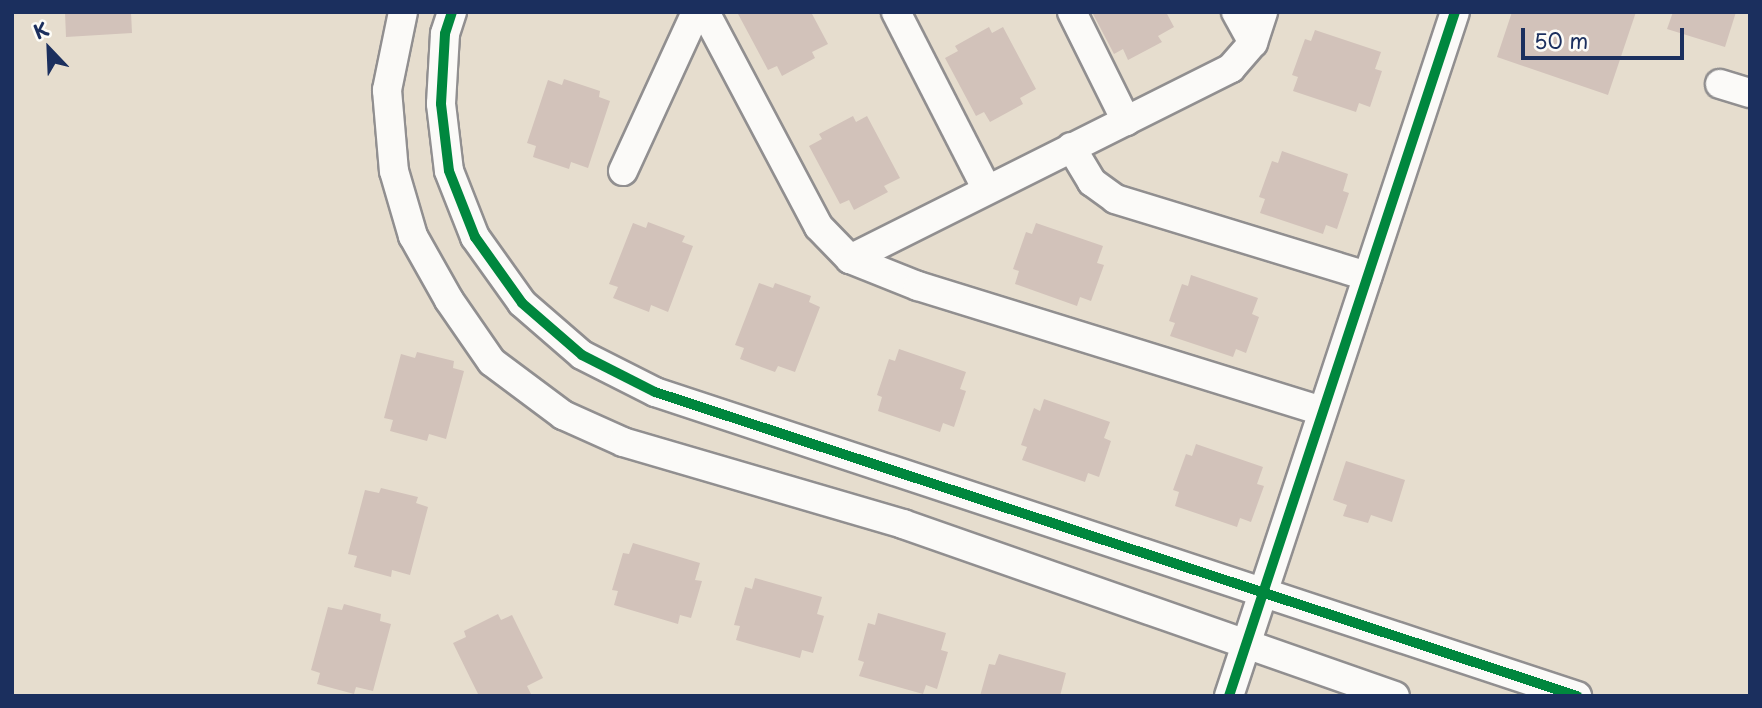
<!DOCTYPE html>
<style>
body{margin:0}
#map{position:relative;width:1762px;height:708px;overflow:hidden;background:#e6ddce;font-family:"Playpen Sans",sans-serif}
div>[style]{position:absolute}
.building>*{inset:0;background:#d2c2ba}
.roads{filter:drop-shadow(2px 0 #918f90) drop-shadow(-2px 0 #918f90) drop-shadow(0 2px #918f90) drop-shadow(0 -2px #918f90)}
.minor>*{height:28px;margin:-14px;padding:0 14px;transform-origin:14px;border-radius:14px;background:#fbfaf8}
.cycleway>*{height:10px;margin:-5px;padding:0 5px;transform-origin:5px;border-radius:5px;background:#00873e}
span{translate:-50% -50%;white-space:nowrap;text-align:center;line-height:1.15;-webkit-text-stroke:6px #fdfcf7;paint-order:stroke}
.frame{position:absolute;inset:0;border:14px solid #1b2f5e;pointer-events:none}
.north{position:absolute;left:14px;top:14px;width:70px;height:70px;-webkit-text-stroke:5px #fdfcf7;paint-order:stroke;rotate:337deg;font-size:19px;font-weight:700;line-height:28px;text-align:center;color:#1b2f5e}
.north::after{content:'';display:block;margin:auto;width:24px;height:32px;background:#1b2f5e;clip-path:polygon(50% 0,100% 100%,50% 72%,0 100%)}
.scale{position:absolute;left:1521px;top:28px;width:163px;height:32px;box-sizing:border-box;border:4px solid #1b2f5e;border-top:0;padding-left:9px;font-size:21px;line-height:24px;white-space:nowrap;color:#1b2f5e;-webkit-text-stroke:5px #fdfcf7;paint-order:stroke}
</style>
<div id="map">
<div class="building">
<div style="clip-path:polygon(65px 12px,131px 12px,132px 33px,66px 37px)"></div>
<div style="clip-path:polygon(737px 12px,811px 12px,828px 44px,812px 52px,815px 58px,782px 76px,777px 66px,768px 70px)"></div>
<div style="clip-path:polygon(1092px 12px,1166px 12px,1174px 27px,1158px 36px,1162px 42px,1128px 60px,1123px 49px,1114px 54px)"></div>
<div style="clip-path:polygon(1512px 12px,1636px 12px,1608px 95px,1497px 57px)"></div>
<div style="clip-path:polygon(1673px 12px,1736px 12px,1725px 47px,1667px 29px)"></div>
<div style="clip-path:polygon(989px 27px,992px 33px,1003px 27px,1036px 89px,1020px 98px,1023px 104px,990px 122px,984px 112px,976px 116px,945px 58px,958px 51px,955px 46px)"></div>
<div style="clip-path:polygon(1315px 30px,1381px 52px,1375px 69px,1382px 71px,1370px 107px,1359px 103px,1356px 112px,1293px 91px,1298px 77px,1292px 75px,1305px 39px,1311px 41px)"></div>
<div style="clip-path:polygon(564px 79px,600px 91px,599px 97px,610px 101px,588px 168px,571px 162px,569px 169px,533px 157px,536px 146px,527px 143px,548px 80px,562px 85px)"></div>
<div style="clip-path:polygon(853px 116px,856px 122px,867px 116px,900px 178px,884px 186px,888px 192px,854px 210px,849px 200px,840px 204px,809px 146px,822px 139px,819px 134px)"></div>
<div style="clip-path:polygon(1282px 151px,1348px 174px,1343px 191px,1349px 193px,1337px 229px,1326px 225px,1323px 234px,1260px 213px,1265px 199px,1259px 197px,1272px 161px,1278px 163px)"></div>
<div style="clip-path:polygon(648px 222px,685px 236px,682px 242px,693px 246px,668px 312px,651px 305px,649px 312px,613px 298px,618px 287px,609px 284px,633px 223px,646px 228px)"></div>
<div style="clip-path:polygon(1036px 223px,1103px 246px,1097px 263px,1104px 265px,1091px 301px,1080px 297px,1077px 306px,1015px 284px,1019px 271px,1013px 269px,1026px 232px,1032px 234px)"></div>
<div style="clip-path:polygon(1191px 275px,1258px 298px,1252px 314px,1259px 317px,1246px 353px,1236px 349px,1233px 357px,1170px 336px,1175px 323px,1169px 321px,1182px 284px,1188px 286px)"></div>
<div style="clip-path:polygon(759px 283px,773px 288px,775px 283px,811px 296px,809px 302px,820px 307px,795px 372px,778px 366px,775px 372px,740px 359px,744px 348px,735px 345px)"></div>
<div style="clip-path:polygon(899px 349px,966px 372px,960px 389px,966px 391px,954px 427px,943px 423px,940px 432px,878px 411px,882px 397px,877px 395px,889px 359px,895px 361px)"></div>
<div style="clip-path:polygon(417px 352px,454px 361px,453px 368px,464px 371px,446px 439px,429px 434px,427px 441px,390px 431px,393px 420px,384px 418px,401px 354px,415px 358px)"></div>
<div style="clip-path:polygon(1044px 399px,1110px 422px,1104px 438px,1111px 441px,1099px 477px,1088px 473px,1085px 482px,1022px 460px,1027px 447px,1021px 445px,1034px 408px,1040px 411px)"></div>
<div style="clip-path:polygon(1196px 444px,1263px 467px,1257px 484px,1264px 486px,1251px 522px,1240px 518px,1237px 527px,1175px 506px,1179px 492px,1173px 490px,1186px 454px,1192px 456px)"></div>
<div style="clip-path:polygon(1346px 461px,1405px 480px,1392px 522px,1371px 515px,1368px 523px,1343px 516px,1347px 505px,1333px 500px)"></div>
<div style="clip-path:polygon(381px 488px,418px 497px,416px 503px,428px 507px,410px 575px,392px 570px,391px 577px,354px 567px,357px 556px,348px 554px,365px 490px,379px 493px)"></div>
<div style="clip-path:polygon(633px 543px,700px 563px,695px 580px,702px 581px,691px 618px,680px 615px,678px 624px,614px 605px,618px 591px,612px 590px,623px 553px,629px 554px)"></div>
<div style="clip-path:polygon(755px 578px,822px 597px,817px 614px,824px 616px,813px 653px,802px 650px,800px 658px,736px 640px,740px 626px,734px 625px,745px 587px,752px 589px)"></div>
<div style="clip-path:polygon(344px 604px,381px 614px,380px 621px,391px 624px,373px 691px,356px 687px,354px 694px,317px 684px,320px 673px,311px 670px,328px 607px,342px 610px)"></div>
<div style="clip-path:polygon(878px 613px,946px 633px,941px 650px,948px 652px,937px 689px,926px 685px,923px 694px,859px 676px,864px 662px,858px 660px,868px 623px,875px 625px)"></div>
<div style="clip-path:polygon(498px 614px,501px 620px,512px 615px,543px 678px,527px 686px,532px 696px,479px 696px,453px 643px,466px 637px,464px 631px)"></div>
<div style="clip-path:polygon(999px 654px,1066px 673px,1060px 696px,980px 696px,989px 664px,995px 665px)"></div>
</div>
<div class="roads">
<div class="minor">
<div style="left:403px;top:12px;width:80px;rotate:101.6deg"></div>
<div style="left:387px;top:90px;width:81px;rotate:85.1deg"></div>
<div style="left:394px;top:171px;width:68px;rotate:73.7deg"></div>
<div style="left:413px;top:236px;width:73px;rotate:60.6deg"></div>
<div style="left:449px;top:300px;width:75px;rotate:55.3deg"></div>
<div style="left:492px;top:362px;width:89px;rotate:36.7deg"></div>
<div style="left:563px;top:415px;width:66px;rotate:24.2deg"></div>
<div style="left:623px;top:442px;width:292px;rotate:16.3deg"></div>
<div style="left:903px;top:524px;width:521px;rotate:19.27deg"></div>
<div style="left:452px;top:12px;width:23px;rotate:108deg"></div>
<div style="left:445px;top:34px;width:70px;rotate:93.3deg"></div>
<div style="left:441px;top:104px;width:67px;rotate:83.2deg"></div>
<div style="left:449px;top:171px;width:71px;rotate:68.5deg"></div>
<div style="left:475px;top:237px;width:81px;rotate:54.5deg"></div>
<div style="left:522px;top:303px;width:79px;rotate:40.9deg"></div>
<div style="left:582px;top:355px;width:82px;rotate:26.9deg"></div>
<div style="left:655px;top:392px;width:971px;rotate:18.25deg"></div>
<div style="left:705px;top:12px;width:243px;rotate:62.1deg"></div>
<div style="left:819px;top:227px;width:45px;rotate:45.9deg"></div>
<div style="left:850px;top:259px;width:73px;rotate:21.7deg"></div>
<div style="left:918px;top:286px;width:423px;rotate:17.2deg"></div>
<div style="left:896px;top:12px;width:198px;rotate:62.9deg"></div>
<div style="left:1072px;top:12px;width:122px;rotate:63.6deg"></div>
<div style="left:1236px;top:12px;width:35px;rotate:61deg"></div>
<div style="left:1720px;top:84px;width:31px;rotate:17deg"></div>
<div style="left:1071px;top:147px;width:41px;rotate:59deg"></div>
<div style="left:1092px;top:182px;width:29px;rotate:36deg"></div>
<div style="left:1115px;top:199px;width:264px;rotate:17deg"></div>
<div style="left:623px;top:171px;width:175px;rotate:-65.3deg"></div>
<div style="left:850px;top:259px;width:426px;rotate:-26.6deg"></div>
<div style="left:1231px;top:68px;width:33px;rotate:-49deg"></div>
<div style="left:1253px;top:43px;width:33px;rotate:-72deg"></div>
<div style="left:1229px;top:696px;width:720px;rotate:-71.72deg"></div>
</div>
</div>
<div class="cycleway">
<div style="left:452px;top:12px;width:23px;rotate:108deg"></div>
<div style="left:445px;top:34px;width:70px;rotate:93.3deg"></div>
<div style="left:441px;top:104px;width:67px;rotate:83.2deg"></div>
<div style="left:449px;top:171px;width:71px;rotate:68.5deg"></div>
<div style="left:475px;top:237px;width:81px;rotate:54.5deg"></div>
<div style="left:522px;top:303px;width:79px;rotate:40.9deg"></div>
<div style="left:582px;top:355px;width:82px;rotate:26.9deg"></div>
<div style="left:655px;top:392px;width:971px;rotate:18.25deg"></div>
<div style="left:1229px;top:696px;width:720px;rotate:-71.72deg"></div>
</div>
<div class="frame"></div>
<div class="north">K</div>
<div class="scale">50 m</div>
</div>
